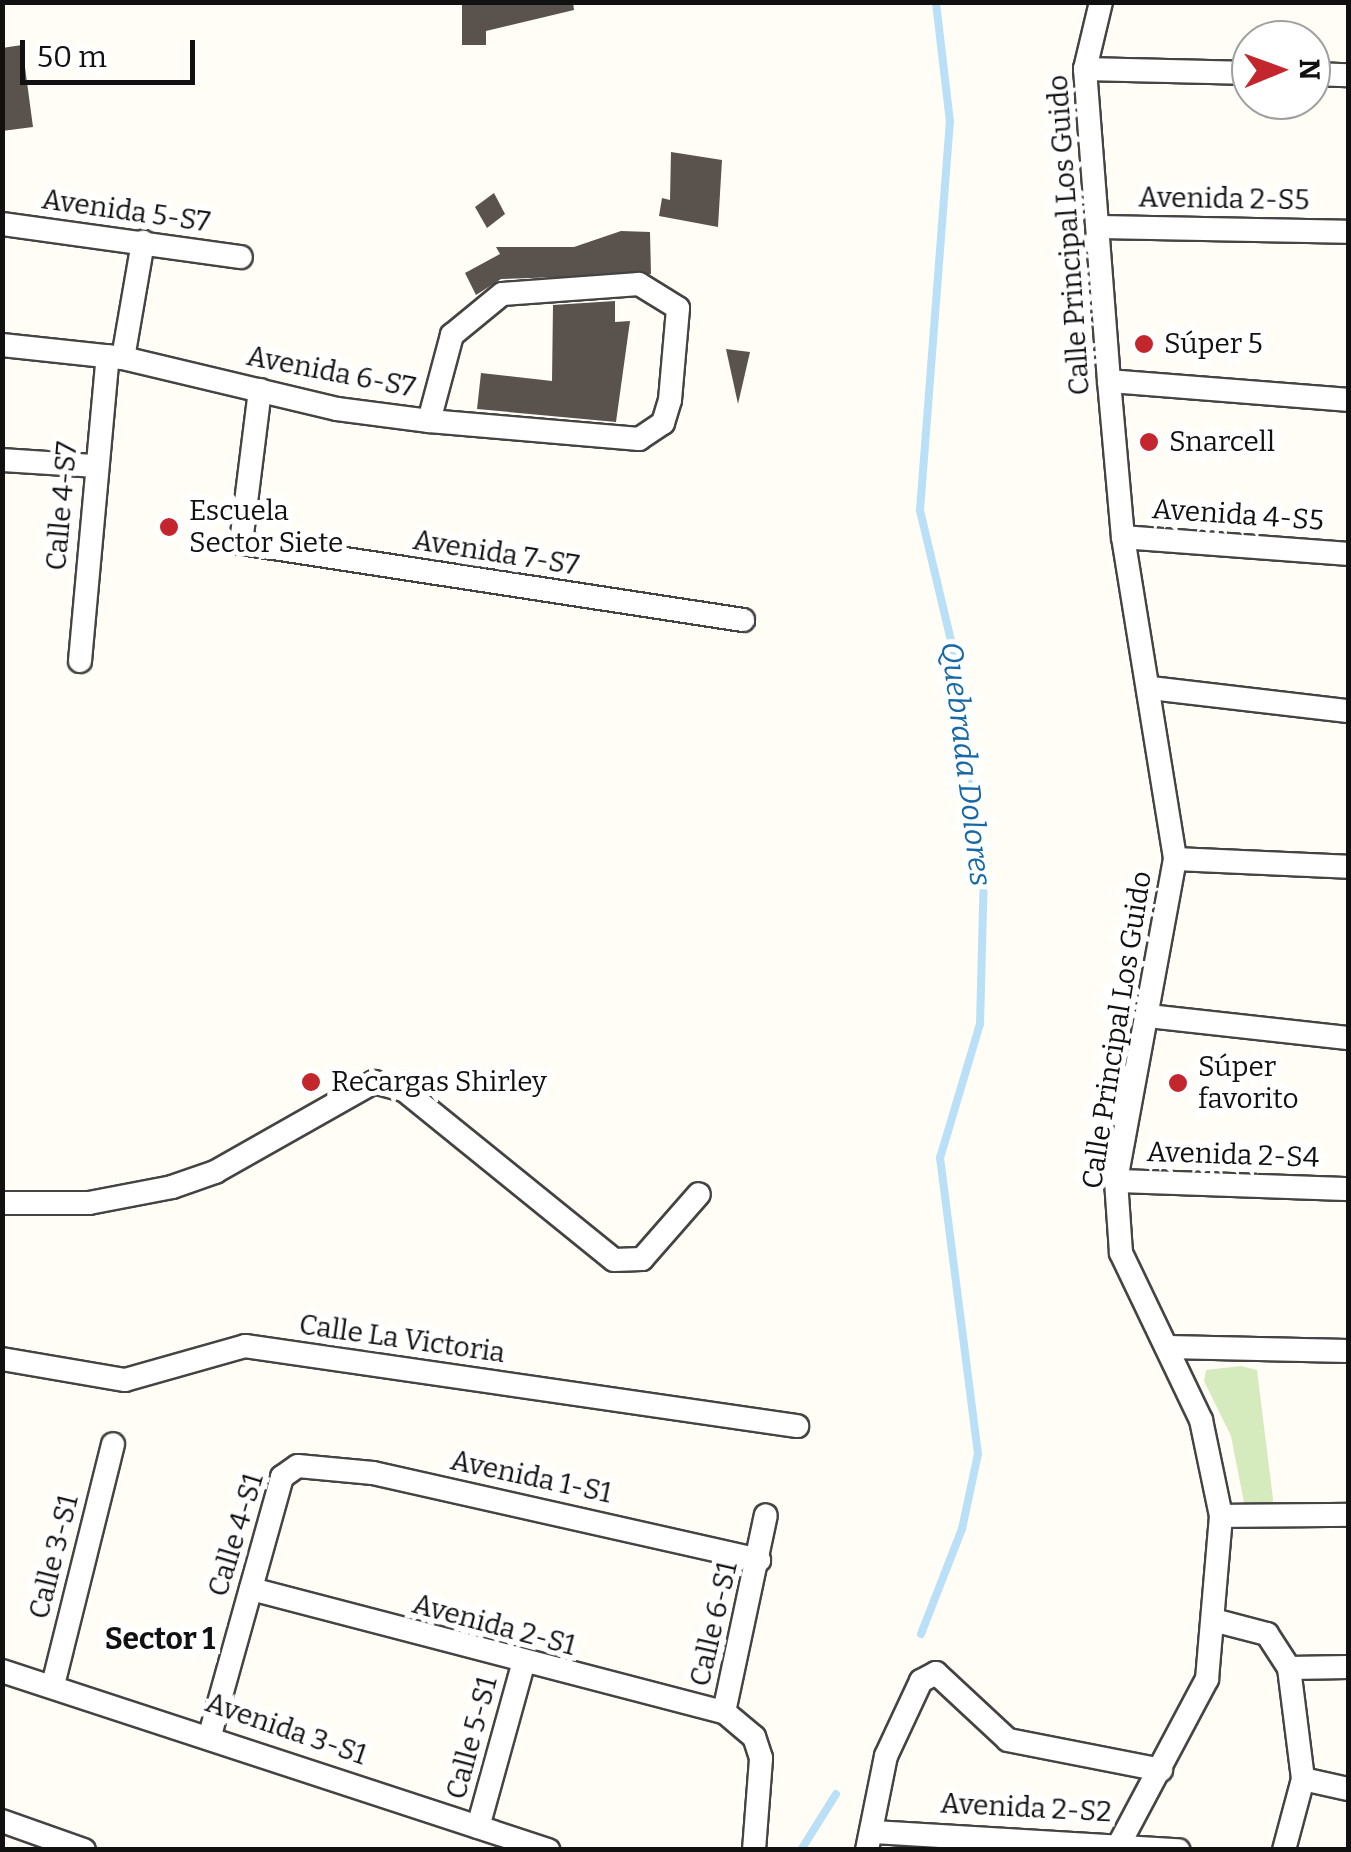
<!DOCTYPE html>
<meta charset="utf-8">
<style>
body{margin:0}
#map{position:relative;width:1351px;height:1852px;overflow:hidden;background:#fffdf5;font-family:Bitter,serif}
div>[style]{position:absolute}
.green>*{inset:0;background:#d5ebbd}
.stream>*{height:8px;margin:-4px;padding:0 4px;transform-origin:4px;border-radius:4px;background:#b9e0f7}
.building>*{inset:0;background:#5a524d}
.roads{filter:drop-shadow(2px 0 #444) drop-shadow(-2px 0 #444) drop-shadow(0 2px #444) drop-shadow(0 -2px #444)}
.street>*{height:22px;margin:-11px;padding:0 11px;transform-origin:11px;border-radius:11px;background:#fff}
.dots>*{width:28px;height:28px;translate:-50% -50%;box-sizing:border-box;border:5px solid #fff;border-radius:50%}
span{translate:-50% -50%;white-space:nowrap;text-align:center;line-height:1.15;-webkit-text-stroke:10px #fff;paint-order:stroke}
.street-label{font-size:28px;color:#111}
.poi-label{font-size:28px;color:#111}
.left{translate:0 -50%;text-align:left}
.water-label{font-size:30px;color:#1768a6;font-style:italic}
.neighbourhood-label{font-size:30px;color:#111;font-weight:700}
.frame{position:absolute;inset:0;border:5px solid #111;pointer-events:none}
.north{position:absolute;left:1231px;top:20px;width:100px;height:100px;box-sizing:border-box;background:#fff;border:2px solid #a0a0a0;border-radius:50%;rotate:89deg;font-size:28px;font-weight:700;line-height:40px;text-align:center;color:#111}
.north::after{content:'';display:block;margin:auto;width:35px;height:45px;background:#c4262e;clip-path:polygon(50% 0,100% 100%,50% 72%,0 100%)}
.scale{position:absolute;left:20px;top:40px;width:175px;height:45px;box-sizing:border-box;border:5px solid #111;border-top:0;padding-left:12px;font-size:30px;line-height:35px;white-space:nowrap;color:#111;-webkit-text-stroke:8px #fff;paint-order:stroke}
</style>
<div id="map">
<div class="green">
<div style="clip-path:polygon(1241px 1366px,1257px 1370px,1273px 1499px,1272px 1509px,1246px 1513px,1231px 1436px,1204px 1381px,1206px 1370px)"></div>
</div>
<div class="stream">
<div style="left:921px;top:1634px;width:113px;rotate:-68.7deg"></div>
<div style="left:962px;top:1529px;width:77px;rotate:-78deg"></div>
<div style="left:978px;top:1454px;width:298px;rotate:-97.3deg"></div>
<div style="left:940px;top:1158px;width:140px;rotate:-73.4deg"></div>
<div style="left:980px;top:1024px;width:153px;rotate:-88.5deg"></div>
<div style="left:984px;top:871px;width:203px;rotate:-97.4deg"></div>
<div style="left:958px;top:670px;width:164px;rotate:-103.4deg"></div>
<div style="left:920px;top:510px;width:389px;rotate:-85.6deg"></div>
<div style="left:950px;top:122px;width:121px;rotate:-96.7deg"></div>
<div style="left:801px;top:1850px;width:66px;rotate:-58deg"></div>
</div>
<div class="building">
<div style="clip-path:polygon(462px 2px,573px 2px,574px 10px,486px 31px,486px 45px,462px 45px)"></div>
<div style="clip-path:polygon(22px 45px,33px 127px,2px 131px,2px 48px)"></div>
<div style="clip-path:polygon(671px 152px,722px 160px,718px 227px,659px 216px,662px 198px,670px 200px)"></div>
<div style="clip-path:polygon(494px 193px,505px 214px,487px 228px,475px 207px)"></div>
<div style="clip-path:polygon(621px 231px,650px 232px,651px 274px,501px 279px,476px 295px,465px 273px,500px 254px,496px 247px,574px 247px)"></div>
<div style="clip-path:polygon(615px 301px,615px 322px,630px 321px,616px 422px,477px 409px,481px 373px,552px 381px,553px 305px)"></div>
<div style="clip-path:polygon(726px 349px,750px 352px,738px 404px)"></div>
</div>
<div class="roads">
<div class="street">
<div style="left:1101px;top:2px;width:69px;rotate:103.4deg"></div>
<div style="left:1085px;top:69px;width:313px;rotate:85.6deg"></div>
<div style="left:1109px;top:381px;width:157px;rotate:84.9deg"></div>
<div style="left:1123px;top:537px;width:326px;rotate:80.8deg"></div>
<div style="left:1175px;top:859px;width:327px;rotate:100.4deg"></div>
<div style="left:1116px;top:1181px;width:72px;rotate:86deg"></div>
<div style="left:1121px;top:1253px;width:185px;rotate:64.4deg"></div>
<div style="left:1201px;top:1420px;width:98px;rotate:78.2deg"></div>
<div style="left:1221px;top:1516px;width:164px;rotate:94.9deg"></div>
<div style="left:1207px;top:1679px;width:194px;rotate:118deg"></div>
<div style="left:1085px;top:69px;width:166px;rotate:1.4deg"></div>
<div style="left:1311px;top:74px;width:37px;rotate:2deg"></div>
<div style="left:2px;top:224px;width:241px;rotate:7.9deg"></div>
<div style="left:1098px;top:227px;width:250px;rotate:1.1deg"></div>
<div style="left:2px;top:345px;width:122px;rotate:6.1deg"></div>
<div style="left:123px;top:358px;width:220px;rotate:13.4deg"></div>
<div style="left:337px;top:409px;width:93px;rotate:7.4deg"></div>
<div style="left:429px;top:421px;width:211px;rotate:4.9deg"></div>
<div style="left:639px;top:439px;width:29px;rotate:-34deg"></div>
<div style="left:663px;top:423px;width:24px;rotate:-73deg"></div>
<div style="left:670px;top:400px;width:92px;rotate:-85deg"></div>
<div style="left:678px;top:308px;width:46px;rotate:-148.4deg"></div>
<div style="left:639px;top:284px;width:137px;rotate:175.8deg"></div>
<div style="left:502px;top:294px;width:65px;rotate:140.6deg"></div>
<div style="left:452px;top:335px;width:89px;rotate:105deg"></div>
<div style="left:123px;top:358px;width:118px;rotate:-80.2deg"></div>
<div style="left:1109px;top:381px;width:240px;rotate:4.5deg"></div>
<div style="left:260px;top:390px;width:154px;rotate:97.1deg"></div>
<div style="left:241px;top:543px;width:508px;rotate:8.72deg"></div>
<div style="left:2px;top:460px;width:92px;rotate:3.7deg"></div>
<div style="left:1123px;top:537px;width:226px;rotate:4.3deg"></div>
<div style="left:80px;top:661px;width:306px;rotate:-84.8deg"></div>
<div style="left:1151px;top:688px;width:198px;rotate:6.7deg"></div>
<div style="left:1175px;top:859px;width:173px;rotate:2.6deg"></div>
<div style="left:1148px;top:1016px;width:201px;rotate:6.3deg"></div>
<div style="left:1116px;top:1181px;width:232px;rotate:2deg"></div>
<div style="left:2px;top:1203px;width:87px"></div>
<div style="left:89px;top:1203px;width:85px;rotate:-10.9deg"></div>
<div style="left:172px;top:1187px;width:46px;rotate:-19.2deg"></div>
<div style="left:215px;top:1172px;width:183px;rotate:-29.5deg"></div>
<div style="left:374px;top:1082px;width:31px;rotate:15deg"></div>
<div style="left:404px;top:1090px;width:270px;rotate:39deg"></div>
<div style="left:614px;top:1260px;width:28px;rotate:-2deg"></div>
<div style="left:642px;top:1259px;width:86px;rotate:-48.8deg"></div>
<div style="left:1168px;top:1347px;width:180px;rotate:1.3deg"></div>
<div style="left:2px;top:1359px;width:125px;rotate:9.7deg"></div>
<div style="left:125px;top:1380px;width:125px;rotate:-15.8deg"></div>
<div style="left:245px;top:1346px;width:558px;rotate:8.25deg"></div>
<div style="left:1221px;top:1516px;width:127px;rotate:-0.5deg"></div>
<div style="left:251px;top:1589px;width:489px;rotate:14.6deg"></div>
<div style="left:1217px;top:1621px;width:52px;rotate:14.6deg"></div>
<div style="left:1267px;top:1634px;width:40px;rotate:57.1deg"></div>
<div style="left:1289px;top:1668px;width:112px;rotate:82.8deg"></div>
<div style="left:1303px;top:1779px;width:73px;rotate:105deg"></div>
<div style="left:1289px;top:1668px;width:59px;rotate:-1deg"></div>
<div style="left:2px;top:1671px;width:575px;rotate:18.15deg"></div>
<div style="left:53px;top:1685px;width:248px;rotate:-76deg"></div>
<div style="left:210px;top:1735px;width:268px;rotate:-74.4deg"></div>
<div style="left:282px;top:1477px;width:19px;rotate:-35deg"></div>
<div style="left:298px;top:1466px;width:75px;rotate:5.3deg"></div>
<div style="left:373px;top:1473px;width:396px;rotate:12.7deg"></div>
<div style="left:1303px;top:1779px;width:46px;rotate:12.5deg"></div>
<div style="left:2px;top:1821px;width:87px;rotate:19.5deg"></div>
<div style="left:478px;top:1827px;width:168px;rotate:-74.5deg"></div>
<div style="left:872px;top:1832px;width:307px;rotate:3.4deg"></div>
<div style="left:754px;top:1850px;width:92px;rotate:-85.6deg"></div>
<div style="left:761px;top:1758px;width:22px;rotate:-108deg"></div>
<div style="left:754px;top:1737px;width:39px;rotate:-140deg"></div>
<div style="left:724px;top:1712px;width:201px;rotate:-78deg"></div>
<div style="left:867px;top:1850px;width:96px;rotate:-78.6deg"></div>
<div style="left:886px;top:1756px;width:83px;rotate:-65deg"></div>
<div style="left:921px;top:1681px;width:17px;rotate:-28deg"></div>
<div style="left:936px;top:1673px;width:98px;rotate:42.9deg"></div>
<div style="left:1008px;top:1740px;width:156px;rotate:11.1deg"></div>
</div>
</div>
<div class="dots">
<div style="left:1144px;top:344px;background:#c4262e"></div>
<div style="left:1149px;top:442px;background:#c4262e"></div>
<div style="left:169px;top:527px;background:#c4262e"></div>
<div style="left:311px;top:1082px;background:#c4262e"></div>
<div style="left:1178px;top:1083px;background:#c4262e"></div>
</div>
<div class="street-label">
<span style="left:1224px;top:199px;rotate:1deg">Avenida 2-S5</span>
<span style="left:126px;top:211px;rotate:8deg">Avenida 5-S7</span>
<span style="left:1069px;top:235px;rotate:-94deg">Calle Principal Los Guido</span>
<span style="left:331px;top:372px;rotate:11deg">Avenida 6-S7</span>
<span style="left:62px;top:506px;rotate:-85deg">Calle 4-S7</span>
<span style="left:1238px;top:515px;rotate:4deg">Avenida 4-S5</span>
<span style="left:496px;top:553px;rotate:9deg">Avenida 7-S7</span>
<span style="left:1117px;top:1030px;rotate:-81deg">Calle Principal Los Guido</span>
<span style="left:1233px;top:1155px;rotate:2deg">Avenida 2-S4</span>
<span style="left:402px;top:1339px;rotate:8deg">Calle La Victoria</span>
<span style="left:531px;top:1477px;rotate:12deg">Avenida 1-S1</span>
<span style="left:236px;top:1535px;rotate:-73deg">Calle 4-S1</span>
<span style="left:54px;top:1557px;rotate:-76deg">Calle 3-S1</span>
<span style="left:714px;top:1624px;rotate:-77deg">Calle 6-S1</span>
<span style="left:494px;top:1625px;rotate:15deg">Avenida 2-S1</span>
<span style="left:286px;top:1729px;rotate:19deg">Avenida 3-S1</span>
<span style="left:472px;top:1738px;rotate:-75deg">Calle 5-S1</span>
<span style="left:1026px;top:1808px;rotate:3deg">Avenida 2-S2</span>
</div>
<div class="poi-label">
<span class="left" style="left:1164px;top:344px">Súper 5</span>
<span class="left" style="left:1169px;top:442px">Snarcell</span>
<span class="left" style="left:189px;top:527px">Escuela<br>Sector Siete</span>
<span class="left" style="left:1198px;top:1083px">Súper<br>favorito</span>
<span class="left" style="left:331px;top:1082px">Recargas Shirley</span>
</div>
<div class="water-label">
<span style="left:966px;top:764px;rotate:83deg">Quebrada Dolores</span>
</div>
<div class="neighbourhood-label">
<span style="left:160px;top:1639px">Sector 1</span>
</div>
<div class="frame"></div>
<div class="north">N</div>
<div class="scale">50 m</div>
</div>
